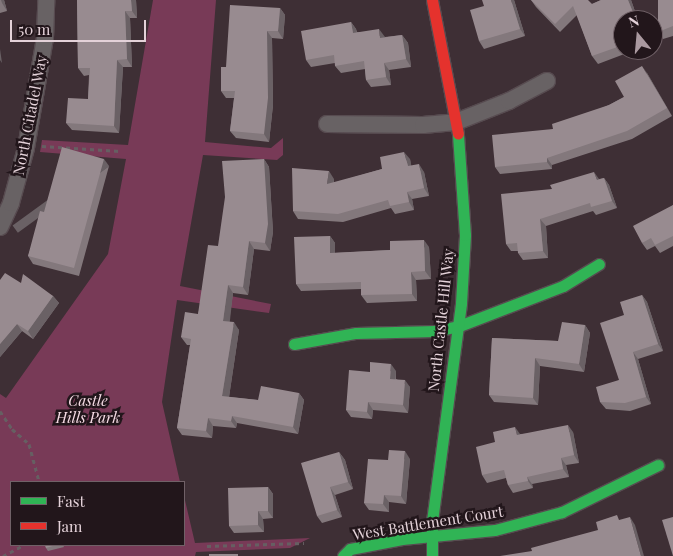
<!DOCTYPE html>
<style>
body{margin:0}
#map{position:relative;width:673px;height:556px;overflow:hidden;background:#3e2f35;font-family:"Playfair Display",serif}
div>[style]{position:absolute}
.green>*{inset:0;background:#783a57}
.path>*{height:3px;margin-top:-1.5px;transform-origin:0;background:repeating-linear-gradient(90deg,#665f62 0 4px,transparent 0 8px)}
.roads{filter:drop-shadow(1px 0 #574b50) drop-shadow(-1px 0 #574b50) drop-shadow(0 1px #574b50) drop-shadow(0 -1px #574b50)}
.street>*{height:16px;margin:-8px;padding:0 8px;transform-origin:8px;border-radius:8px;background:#686264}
.fast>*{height:11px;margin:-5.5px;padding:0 5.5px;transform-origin:5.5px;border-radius:5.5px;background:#30b455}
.jam>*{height:11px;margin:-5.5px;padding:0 5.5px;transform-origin:5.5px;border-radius:5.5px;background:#e5322d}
.wall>*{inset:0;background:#83787c}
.shaded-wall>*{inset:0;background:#6a6165;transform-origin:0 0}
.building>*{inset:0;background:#988b90;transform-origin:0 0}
span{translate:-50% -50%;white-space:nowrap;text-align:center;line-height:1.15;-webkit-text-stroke:5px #22161b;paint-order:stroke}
.street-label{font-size:15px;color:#e4d2d9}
.park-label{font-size:15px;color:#f6dce5;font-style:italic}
.legend{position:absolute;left:10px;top:481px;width:175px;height:65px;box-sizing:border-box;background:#22161b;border:1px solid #706167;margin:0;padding:6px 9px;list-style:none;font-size:15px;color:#e4d2d9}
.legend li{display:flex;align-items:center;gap:10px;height:25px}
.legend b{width:25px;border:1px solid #706167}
.north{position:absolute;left:613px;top:10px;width:50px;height:50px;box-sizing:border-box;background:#22161b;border:1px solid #706167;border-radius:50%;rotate:343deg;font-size:14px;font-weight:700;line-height:20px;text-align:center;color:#e4d2d9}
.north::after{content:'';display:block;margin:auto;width:18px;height:22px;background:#aa99a0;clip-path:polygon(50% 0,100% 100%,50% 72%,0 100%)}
.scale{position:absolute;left:10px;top:20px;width:136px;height:22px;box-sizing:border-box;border:2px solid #e4d2d9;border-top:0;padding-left:6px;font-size:15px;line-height:18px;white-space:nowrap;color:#e4d2d9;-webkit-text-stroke:4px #22161b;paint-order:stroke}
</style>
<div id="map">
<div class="green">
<div style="clip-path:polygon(153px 0,216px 0,205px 142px,271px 148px,283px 138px,283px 155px,277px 160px,203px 155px,180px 286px,271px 304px,269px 313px,177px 300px,162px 402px,180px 482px,11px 482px,11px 545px,184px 545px,184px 496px,195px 543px,310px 538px,290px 548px,196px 552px,195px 556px,0 556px,0 394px,6px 398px,108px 254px,126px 159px,40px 152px,42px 140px,128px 145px)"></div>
</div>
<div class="path">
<div style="left:42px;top:146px;width:78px;rotate:3.7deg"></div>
<div style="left:0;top:411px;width:22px;rotate:56deg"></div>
<div style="left:12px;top:429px;width:23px;rotate:41deg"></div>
<div style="left:29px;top:444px;width:39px;rotate:75deg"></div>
<div style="left:207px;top:546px;width:97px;rotate:-1.8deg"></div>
<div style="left:3px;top:556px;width:24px;rotate:-28deg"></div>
</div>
<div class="roads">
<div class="street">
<div style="left:327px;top:124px;width:96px;rotate:0.6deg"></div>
<div style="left:423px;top:125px;width:33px;rotate:-5deg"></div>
<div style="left:456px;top:122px;width:57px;rotate:-21.6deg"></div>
<div style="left:509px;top:101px;width:43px;rotate:-27.8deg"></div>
<div style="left:0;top:227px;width:26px;rotate:-65deg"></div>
<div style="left:11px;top:203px;width:57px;rotate:-74.7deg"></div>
<div style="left:26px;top:148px;width:112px;rotate:-80.2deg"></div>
<div style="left:45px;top:38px;width:38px;rotate:-88deg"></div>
</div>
<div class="fast">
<div style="left:294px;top:344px;width:63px;rotate:-10.1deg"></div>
<div style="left:356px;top:333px;width:79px;rotate:-1.5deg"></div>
<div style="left:435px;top:331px;width:25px;rotate:-12deg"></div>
<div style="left:459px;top:326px;width:111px;rotate:-21deg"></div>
<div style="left:563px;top:286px;width:42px;rotate:-31.4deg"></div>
<div style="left:343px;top:556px;width:10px;rotate:-45deg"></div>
<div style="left:350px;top:549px;width:53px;rotate:-10.9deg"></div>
<div style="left:402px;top:539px;width:93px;rotate:-5.5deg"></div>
<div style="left:495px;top:530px;width:69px;rotate:-15deg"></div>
<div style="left:562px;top:512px;width:107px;rotate:-26.1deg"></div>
<div style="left:432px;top:556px;width:35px;rotate:-90deg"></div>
<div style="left:432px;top:521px;width:220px;rotate:-82.4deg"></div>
<div style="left:461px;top:303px;width:68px;rotate:-86.6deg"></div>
<div style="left:465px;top:235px;width:101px;rotate:-94deg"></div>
</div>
<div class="jam">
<div style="left:432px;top:0;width:136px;rotate:79deg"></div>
</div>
</div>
<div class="wall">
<div style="clip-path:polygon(0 0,4px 0,7px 11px,0 13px)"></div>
<div style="clip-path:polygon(77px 0,136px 0,137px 18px,130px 18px,132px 67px,123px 67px,119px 133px,72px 130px,66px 123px,88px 99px,89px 75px,84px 76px,78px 68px)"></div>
<div style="clip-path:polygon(514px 0,525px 36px,484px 49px,479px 41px)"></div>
<div style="clip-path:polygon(531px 0,592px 4px,601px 0,631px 0,638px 20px,623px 20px,623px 50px,635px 50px,598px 64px,592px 56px,577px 15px,560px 32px,536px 7px)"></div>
<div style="clip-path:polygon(673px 0,673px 36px,663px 39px,658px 32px)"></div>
<div style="clip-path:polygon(280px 8px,285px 15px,283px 39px,272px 38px,273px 105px,269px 142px,236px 138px,230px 131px,234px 98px,226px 98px,221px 91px,226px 67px)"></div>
<div style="clip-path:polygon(351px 22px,356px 29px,357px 32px,385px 37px,402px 35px,408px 43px,411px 67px,389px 70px,391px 85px,371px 87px,366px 80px,365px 69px,341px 73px,335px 66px,335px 63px,311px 67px,306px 60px)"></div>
<div style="clip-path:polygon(647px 73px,672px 116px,632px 139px,552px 165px,552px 169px,500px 174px,495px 167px,553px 129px,609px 105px,624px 97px)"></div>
<div style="clip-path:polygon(264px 159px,269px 167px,273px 232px,270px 251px,254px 249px,248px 295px,233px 293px,229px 322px,239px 330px,229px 397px,258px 400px,299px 393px,304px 400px,298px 434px,237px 423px,236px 428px,213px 426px,212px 438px,182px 435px,177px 428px,190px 345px,187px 345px,181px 337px,198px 314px,218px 246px)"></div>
<div style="clip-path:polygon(410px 159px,411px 166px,424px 172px,429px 196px,412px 199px,414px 210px,395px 214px,391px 208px,343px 222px,298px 219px,293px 211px,334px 179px,334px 183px,382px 169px)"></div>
<div style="clip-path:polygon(109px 166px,79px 276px,33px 264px,28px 256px,44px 212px)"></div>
<div style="clip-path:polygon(604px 178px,609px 185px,617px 208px,596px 215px,593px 211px,546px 226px,548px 258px,523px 260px,518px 253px,518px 251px,511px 251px,506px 244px,552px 189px)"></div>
<div style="clip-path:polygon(673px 205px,673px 246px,660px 253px,655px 246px,647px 250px,642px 243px)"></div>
<div style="clip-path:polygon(330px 236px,335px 243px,335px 253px,390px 250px,429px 247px,431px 279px,416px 280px,417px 301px,367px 303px,361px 295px,361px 289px,301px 291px,296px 284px)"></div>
<div style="clip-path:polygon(0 280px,21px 283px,53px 296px,59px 303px,33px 339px,22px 331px,0 357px)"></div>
<div style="clip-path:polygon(642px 295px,647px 302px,663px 351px,638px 359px,651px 404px,630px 411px,606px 409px,600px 402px,619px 380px,624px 315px)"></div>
<div style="clip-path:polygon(585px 325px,590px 333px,584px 372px,540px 366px,538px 405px,494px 402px,489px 395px,492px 338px,558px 341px)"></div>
<div style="clip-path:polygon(396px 371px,396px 379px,410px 387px,408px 413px,373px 410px,372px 419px,351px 417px,346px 410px,370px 372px)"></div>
<div style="clip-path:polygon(573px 432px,579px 463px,566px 465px,569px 477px,532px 484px,533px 488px,513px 493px,508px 485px,506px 478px,487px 483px,482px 475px,495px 442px,520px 434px)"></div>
<div style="clip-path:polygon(339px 452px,345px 460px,353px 489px,335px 495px,342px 517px,322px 523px,317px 516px)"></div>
<div style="clip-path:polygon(410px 459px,406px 504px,389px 502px,389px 512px,369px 510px,364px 503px,388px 460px)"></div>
<div style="clip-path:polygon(268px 487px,273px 494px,273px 518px,263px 519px,264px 532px,234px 533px,229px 526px)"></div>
<div style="clip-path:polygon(45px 545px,63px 545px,64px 547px,48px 551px,46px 548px)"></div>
</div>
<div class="shaded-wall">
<div style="clip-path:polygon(1px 0,4px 0,7px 11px,2px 3px)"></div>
<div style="clip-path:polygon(131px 0,136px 0,137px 18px,132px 11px)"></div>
<div style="clip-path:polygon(511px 0,514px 0,525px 36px,520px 29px)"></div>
<div style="clip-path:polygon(628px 0,631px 0,638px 20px,636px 20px)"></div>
<div style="clip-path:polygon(280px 8px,285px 15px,283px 39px,278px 31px)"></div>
<div style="clip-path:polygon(125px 11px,130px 18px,132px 67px,127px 59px)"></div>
<div style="clip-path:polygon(351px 22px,356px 29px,358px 40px,353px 33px)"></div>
<div style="clip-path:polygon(379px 29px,385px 37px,386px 46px,380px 38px)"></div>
<div style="clip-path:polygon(267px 31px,272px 38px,273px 105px,269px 142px,264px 134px)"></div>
<div style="clip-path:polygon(402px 35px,408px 43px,411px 67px,406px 59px)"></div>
<div style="clip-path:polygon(0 49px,2px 63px,0 60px)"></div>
<div style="clip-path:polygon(117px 60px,123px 67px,119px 133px,114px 126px)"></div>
<div style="clip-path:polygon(384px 63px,389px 70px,391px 85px,386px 77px)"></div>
<div style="clip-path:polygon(642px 66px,647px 73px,672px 116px,667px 108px)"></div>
<div style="clip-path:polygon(404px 152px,410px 159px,413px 174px,408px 166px)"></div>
<div style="clip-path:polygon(547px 158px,552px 165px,552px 169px,547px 162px)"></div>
<div style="left:104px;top:159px;width:9px;height:113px;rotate:54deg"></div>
<div style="clip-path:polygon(264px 159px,269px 167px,273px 232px,270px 251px,265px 243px)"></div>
<div style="clip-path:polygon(419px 164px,424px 172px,429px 196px,424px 188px)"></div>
<div style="clip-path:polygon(329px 171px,334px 179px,333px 192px,327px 184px)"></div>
<div style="clip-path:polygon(594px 172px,599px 179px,597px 180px)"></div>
<div style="clip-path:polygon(604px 178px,609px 185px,617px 208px,612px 201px)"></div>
<div style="clip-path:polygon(407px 192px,412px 199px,414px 210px,409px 202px)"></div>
<div style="clip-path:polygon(540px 219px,546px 226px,548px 258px,543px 251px)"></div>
<div style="clip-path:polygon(330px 236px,335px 243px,335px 261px,330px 253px)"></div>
<div style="clip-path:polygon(424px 240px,429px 247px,431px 279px,425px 271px)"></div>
<div style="clip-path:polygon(249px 241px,254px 249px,248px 295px,243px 287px)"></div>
<div style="clip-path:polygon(411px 272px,416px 280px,417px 301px,412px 294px)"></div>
<div style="clip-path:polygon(228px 285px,233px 293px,229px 329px,223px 321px)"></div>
<div style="clip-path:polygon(642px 295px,647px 302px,663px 351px,658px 344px)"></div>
<div style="clip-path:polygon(53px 296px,59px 303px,33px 339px,28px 331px)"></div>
<div style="clip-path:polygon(234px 322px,239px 330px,228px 404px,222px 396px)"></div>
<div style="clip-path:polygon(17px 324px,22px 331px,0 357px,0 344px)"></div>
<div style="clip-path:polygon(585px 325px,590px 333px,584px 372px,579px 364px)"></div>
<div style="clip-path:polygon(633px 352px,638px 359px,651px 404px,646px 397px)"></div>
<div style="clip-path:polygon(535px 358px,540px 366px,538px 405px,533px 398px)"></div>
<div style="clip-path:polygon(391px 364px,396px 371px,395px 386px,390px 379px)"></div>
<div style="clip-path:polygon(405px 380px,410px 387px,408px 413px,403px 405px)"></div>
<div style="clip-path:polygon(299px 393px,304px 400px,298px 434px,293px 427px)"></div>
<div style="clip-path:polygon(368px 402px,373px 410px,372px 419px,367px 412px)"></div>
<div style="clip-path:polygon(232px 416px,237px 423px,236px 428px,231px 421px)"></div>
<div style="clip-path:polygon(208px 418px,213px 426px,212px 438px,206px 431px)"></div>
<div style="clip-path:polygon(568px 425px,573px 432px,579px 463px,574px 455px)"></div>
<div style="clip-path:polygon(515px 427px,520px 434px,522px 443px,517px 435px)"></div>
<div style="clip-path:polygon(405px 451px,410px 459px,406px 504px,401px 496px)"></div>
<div style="clip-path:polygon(339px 452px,345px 460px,353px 489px,348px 482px)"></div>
<div style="clip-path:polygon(561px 458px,566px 465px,569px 477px,563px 469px)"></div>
<div style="clip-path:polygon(527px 477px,532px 484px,533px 488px,528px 481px)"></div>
<div style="clip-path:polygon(268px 487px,273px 494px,273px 518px,268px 511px)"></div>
<div style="clip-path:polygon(330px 487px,335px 495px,342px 517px,337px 510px)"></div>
<div style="clip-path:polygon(384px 495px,389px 502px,389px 512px,383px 504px)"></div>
<div style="clip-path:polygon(258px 511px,263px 519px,264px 532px,258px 525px)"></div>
<div style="clip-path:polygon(630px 517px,635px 525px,644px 556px,641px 556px)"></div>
</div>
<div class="building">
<div style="clip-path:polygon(77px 0,131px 0,132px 11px,125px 11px,127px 59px,117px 60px,114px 126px,66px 123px,68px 98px,88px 99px,90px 68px,78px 68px)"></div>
<div style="clip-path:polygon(482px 0,511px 0,520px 29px,479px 41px,470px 10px,484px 6px)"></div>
<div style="clip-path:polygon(531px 0,588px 0,592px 4px,601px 0,628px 0,636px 20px,623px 20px,623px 45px,592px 56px,573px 6px,555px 24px)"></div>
<div style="clip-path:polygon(658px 0,673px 0,673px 26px,658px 32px)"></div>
<div style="clip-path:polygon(230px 5px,280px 8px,278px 31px,267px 31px,268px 98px,264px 134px,230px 131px,235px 91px,221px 91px,221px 67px,226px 67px)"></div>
<div style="clip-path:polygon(351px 22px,353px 33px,379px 29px,380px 38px,402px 35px,406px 59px,384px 63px,386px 77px,366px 80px,364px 61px,335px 66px,334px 55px,306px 60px,301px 31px)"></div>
<div style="clip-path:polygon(642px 66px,667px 108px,627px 131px,547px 158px,547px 162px,495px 167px,492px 135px,553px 129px,552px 124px,609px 105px,624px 97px,615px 81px)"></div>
<div style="clip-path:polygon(62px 147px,104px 159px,74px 268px,28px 256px,40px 211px,44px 212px)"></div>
<div style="clip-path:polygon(404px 152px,408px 166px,419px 164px,424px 188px,407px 192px,409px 202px,390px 206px,388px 200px,338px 214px,293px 211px,292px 168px,329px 171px,327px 184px,382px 169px,380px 157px)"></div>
<div style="clip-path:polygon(264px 159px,268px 224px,265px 243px,249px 241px,243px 287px,228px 285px,223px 321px,234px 322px,222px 396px,258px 400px,261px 386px,299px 393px,293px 427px,232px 416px,231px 421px,208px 418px,206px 431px,177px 428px,191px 339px,181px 337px,185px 312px,198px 314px,208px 245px,218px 246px,225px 197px,222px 161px)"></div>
<div style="clip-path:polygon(594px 172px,597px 180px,604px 178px,612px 201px,591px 207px,590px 203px,540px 219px,543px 251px,518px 253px,517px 243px,506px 244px,501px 194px,552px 189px,550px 185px)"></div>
<div style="clip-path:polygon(673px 205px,673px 236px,655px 245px,651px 238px,642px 243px,633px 226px)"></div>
<div style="clip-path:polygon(330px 236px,330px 253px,390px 250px,390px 241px,424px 240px,425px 271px,411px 272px,412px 294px,361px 295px,361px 282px,296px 284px,294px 237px)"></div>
<div style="clip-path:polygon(5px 273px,21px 283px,23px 274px,53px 296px,28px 331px,17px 324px,0 344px,0 280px)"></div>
<div style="clip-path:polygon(642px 295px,658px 344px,633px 352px,646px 397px,625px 403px,600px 402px,596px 387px,619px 380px,600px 323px,624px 315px,620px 302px)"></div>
<div style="clip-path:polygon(562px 322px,585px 325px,579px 364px,535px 358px,533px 398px,489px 395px,492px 338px,558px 341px)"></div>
<div style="clip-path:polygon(370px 362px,391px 364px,390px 379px,405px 380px,403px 405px,368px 402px,367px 412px,346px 410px,349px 370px,370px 372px)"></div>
<div style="clip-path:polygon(568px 425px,574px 455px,561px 458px,563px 469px,527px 477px,528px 481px,508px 485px,504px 470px,482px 475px,476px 447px,495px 442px,493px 432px,515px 427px,517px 435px)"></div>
<div style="clip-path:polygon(389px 450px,405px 451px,401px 496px,384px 495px,383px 504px,364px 503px,368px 459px,388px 460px)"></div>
<div style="clip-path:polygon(339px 452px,348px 482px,330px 487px,337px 510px,317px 516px,301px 463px)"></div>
<div style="clip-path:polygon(268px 487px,268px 511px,258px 511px,258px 525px,229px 526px,228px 488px)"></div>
<div style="clip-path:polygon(617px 515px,619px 520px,630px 517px,641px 556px,500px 556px,532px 551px,531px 548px,598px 530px,596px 522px)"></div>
<div style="clip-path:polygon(673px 517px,673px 556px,662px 520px)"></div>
<div style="clip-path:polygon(45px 545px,56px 545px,46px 548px)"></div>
<div style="left:209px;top:554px;width:29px;height:2px"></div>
</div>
<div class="street-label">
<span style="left:30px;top:115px;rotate:-79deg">North Citadel Way</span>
<span style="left:441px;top:320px;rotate:-84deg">North Castle Hill Way</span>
<span style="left:428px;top:523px;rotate:-9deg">West Battlement Court</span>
</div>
<div class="park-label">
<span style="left:88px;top:409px">Castle<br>Hills Park</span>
</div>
<ul class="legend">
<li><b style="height:6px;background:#30b455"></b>Fast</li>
<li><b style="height:6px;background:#e5322d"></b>Jam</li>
</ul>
<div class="north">N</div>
<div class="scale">50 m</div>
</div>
